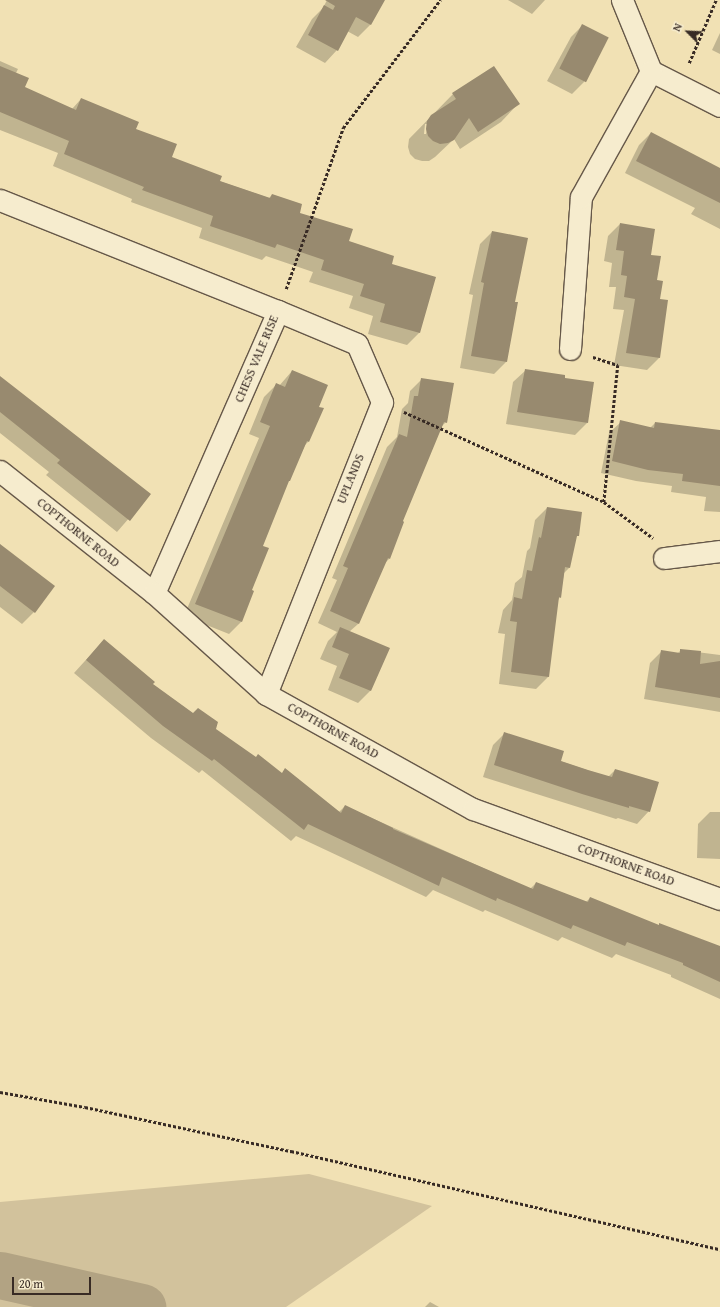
<!DOCTYPE html>
<style>
body{margin:0}
#map{position:relative;width:720px;height:1307px;overflow:hidden;background:#f1e1b4;font-family:"Gentium Book Plus",serif}
div>[style]{position:absolute}
.green>*{inset:0;background:#d2c29c}
.shadow>*{inset:0;background:#0003}
.river>*{height:47px;margin:-23.5px;padding:0 23.5px;transform-origin:23.5px;border-radius:23.5px;background:#b2a383}
.building>*{inset:0;background:#988a6f;transform-origin:0 0}
.path>*{height:2.5px;margin-top:-1.25px;transform-origin:0;background:repeating-linear-gradient(90deg,#382b25 0 3px,transparent 0 5px)}
.roads{filter:drop-shadow(1px 0 #665849) drop-shadow(-1px 0 #665849) drop-shadow(0 1px #665849) drop-shadow(0 -1px #665849)}
.street>*{height:21px;margin:-10.5px;padding:0 10.5px;transform-origin:10.5px;border-radius:10.5px;background:#f6ecce}
span{translate:-50% -50%;white-space:nowrap;text-align:center;line-height:1.15;-webkit-text-stroke:3.5px #f6ecce;paint-order:stroke}
.street-label{font-size:13px;color:#382b25}
.north{position:absolute;left:668px;top:12px;width:40px;height:40px;-webkit-text-stroke:3px #f6ecce;paint-order:stroke;rotate:294deg;font-size:11px;font-weight:700;line-height:16px;text-align:center;color:#382b25}
.north::after{content:'';display:block;margin:auto;width:14px;height:18px;background:#382b25;clip-path:polygon(50% 0,100% 100%,50% 72%,0 100%)}
.scale{position:absolute;left:12px;top:1277px;width:79px;height:18px;box-sizing:border-box;border:2px solid #382b25;border-top:0;padding-left:5px;font-size:12px;line-height:14px;white-space:nowrap;color:#382b25;-webkit-text-stroke:3px #f6ecce;paint-order:stroke}
</style>
<div id="map">
<div class="green">
<div style="clip-path:polygon(309px 1174px,432px 1206px,286px 1307px,0 1307px,0 1202px)"></div>
</div>
<div class="shadow">
<div style="clip-path:polygon(327px 0,384px 0,370px 25px,358px 37px,347px 31px,337px 50px,325px 63px,296px 47px,312px 19px,323px 8px)"></div>
<div style="clip-path:polygon(508px 0,545px 0,532px 14px)"></div>
<div style="clip-path:polygon(583px 25px,607px 38px,584px 82px,572px 94px,547px 81px,571px 37px)"></div>
<div style="clip-path:polygon(720px 33px,720px 54px,712px 50px)"></div>
<div style="clip-path:polygon(0 61px,18px 69px,16px 73px,24px 88px,72px 109px,81px 99px,135px 129px,171px 158px,219px 181px,269px 198px,272px 195px,298px 213px,390px 265px,435px 278px,419px 333px,407px 345px,368px 334px,373px 316px,349px 308px,353px 296px,309px 282px,313px 272px,266px 256px,262px 260px,199px 238px,202px 228px,131px 202px,132px 199px,53px 166px,58px 153px,0 130px)"></div>
<div style="clip-path:polygon(evenodd,453px 94px,518px 104px,501px 122px,460px 149px,454px 139px,435px 157px,429px 161px,422px 161px,415px 159px,410px 154px,408px 147px,409px 139px,453px 94px,425px 124px,427px 124px,426px 134px,424px 134px,425px 124px)"></div>
<div style="clip-path:polygon(651px 133px,720px 175px,720px 229px,691px 214px,695px 208px,625px 173px,639px 145px)"></div>
<div style="clip-path:polygon(620px 224px,650px 256px,656px 281px,659px 300px,659px 358px,647px 370px,614px 365px,624px 310px,613px 309px,616px 287px,609px 287px,612px 263px,604px 261px,608px 236px)"></div>
<div style="clip-path:polygon(492px 232px,514px 302px,506px 362px,494px 374px,460px 368px,473px 295px,469px 294px,480px 244px)"></div>
<div style="clip-path:polygon(526px 370px,563px 378px,587px 423px,575px 435px,506px 424px,513px 382px)"></div>
<div style="clip-path:polygon(292px 371px,318px 407px,308px 442px,305px 445px,287px 483px,262px 546px,251px 590px,253px 591px,241px 622px,229px 634px,184px 616px,259px 438px,249px 434px,264px 397px,276px 385px,279px 386px)"></div>
<div style="clip-path:polygon(0 377px,150px 494px,117px 532px,46px 475px,49px 472px,0 433px)"></div>
<div style="clip-path:polygon(422px 379px,446px 422px,440px 428px,401px 522px,403px 522px,389px 559px,384px 564px,358px 624px,349px 632px,388px 649px,370px 691px,358px 703px,328px 690px,337px 666px,320px 659px,328px 641px,337px 632px,318px 623px,337px 580px,332px 578px,387px 447px,397px 437px,402px 409px,408px 403px,410px 391px)"></div>
<div style="clip-path:polygon(621px 422px,650px 428px,655px 423px,720px 436px,720px 512px,704px 511px,706px 497px,671px 492px,672px 486px,636px 481px,601px 473px,609px 433px)"></div>
<div style="clip-path:polygon(547px 508px,576px 537px,569px 568px,564px 573px,560px 597px,558px 600px,548px 677px,536px 689px,499px 684px,505px 634px,498px 633px,503px 610px,512px 600px,515px 583px,522px 577px,527px 551px,530px 548px,535px 520px)"></div>
<div style="clip-path:polygon(0 544px,34px 612px,22px 624px,0 607px)"></div>
<div style="clip-path:polygon(104px 640px,152px 684px,255px 758px,339px 812px,345px 806px,530px 889px,536px 883px,586px 902px,590px 898px,658px 926px,720px 947px,720px 999px,671px 977px,671px 975px,616px 954px,612px 958px,562px 937px,558px 941px,485px 910px,483px 912px,433px 890px,426px 897px,296px 836px,291px 841px,202px 770px,199px 773px,151px 738px,74px 673px)"></div>
<div style="clip-path:polygon(681px 650px,720px 655px,720px 712px,644px 699px,650px 663px,662px 651px,677px 654px)"></div>
<div style="clip-path:polygon(505px 733px,560px 761px,608px 777px,615px 770px,649px 811px,637px 824px,618px 818px,616px 819px,483px 777px,493px 745px)"></div>
<div style="clip-path:polygon(710px 812px,720px 812px,720px 859px,697px 858px,698px 824px)"></div>
<div style="clip-path:polygon(430px 1302px,439px 1307px,425px 1307px)"></div>
</div>
<div class="river">
<div style="left:0;top:1275px;width:146px;rotate:12.7deg"></div>
</div>
<div class="building">
<div style="clip-path:polygon(325px 0,385px 0,371px 25px,356px 17px,338px 51px,308px 35px,324px 5px,333px 10px,335px 6px)"></div>
<div style="left:582px;top:24px;width:30px;height:50px;rotate:27deg"></div>
<div style="clip-path:polygon(0 66px,29px 78px,25px 87px,76px 110px,81px 98px,139px 122px,136px 129px,177px 144px,172px 157px,222px 176px,220px 181px,270px 198px,272px 194px,302px 204px,300px 213px,353px 229px,349px 241px,394px 256px,392px 264px,436px 277px,420px 333px,380px 322px,385px 304px,360px 296px,364px 284px,321px 270px,324px 260px,277px 244px,275px 248px,210px 226px,213px 216px,142px 190px,144px 187px,64px 154px,69px 141px,0 112px)"></div>
<div style="clip-path:polygon(494px 66px,520px 104px,478px 132px,469px 118px,454px 140px,448px 143px,440px 144px,433px 141px,428px 136px,426px 129px,427px 121px,431px 115px,456px 99px,452px 93px)"></div>
<div style="clip-path:polygon(651px 132px,720px 168px,720px 203px,636px 161px)"></div>
<div style="clip-path:polygon(620px 223px,655px 229px,651px 255px,661px 256px,657px 280px,663px 281px,660px 299px,668px 300px,660px 358px,626px 353px,635px 299px,624px 297px,627px 276px,621px 275px,624px 251px,616px 250px)"></div>
<div style="clip-path:polygon(492px 231px,528px 238px,515px 302px,518px 302px,507px 362px,471px 356px,484px 283px,481px 282px)"></div>
<div style="clip-path:polygon(525px 369px,565px 375px,565px 378px,594px 382px,588px 423px,517px 412px)"></div>
<div style="clip-path:polygon(292px 370px,328px 385px,319px 407px,324px 408px,309px 442px,307px 441px,290px 481px,289px 481px,263px 546px,269px 548px,252px 590px,254px 591px,242px 622px,195px 604px,270px 426px,260px 422px,276px 383px,285px 387px)"></div>
<div style="clip-path:polygon(0 376px,151px 494px,130px 521px,57px 463px,60px 460px,0 412px)"></div>
<div style="clip-path:polygon(421px 378px,454px 383px,447px 423px,444px 422px,403px 521px,404px 522px,390px 559px,388px 558px,359px 624px,330px 611px,348px 568px,343px 566px,399px 434px,407px 437px,414px 396px,418px 396px)"></div>
<div style="clip-path:polygon(620px 420px,654px 428px,655px 422px,720px 430px,720px 486px,682px 481px,683px 474px,648px 470px,612px 461px)"></div>
<div style="clip-path:polygon(547px 507px,582px 512px,579px 536px,577px 536px,570px 568px,565px 567px,561px 598px,559px 597px,549px 677px,511px 672px,517px 622px,510px 621px,514px 597px,522px 599px,527px 570px,532px 571px,539px 537px,541px 538px)"></div>
<div style="clip-path:polygon(0 544px,55px 586px,35px 613px,0 586px)"></div>
<div style="clip-path:polygon(340px 627px,390px 648px,371px 691px,339px 678px,349px 654px,332px 647px)"></div>
<div style="clip-path:polygon(104px 639px,155px 682px,153px 684px,193px 713px,198px 708px,218px 722px,216px 729px,256px 757px,258px 754px,282px 773px,285px 768px,341px 813px,345px 805px,393px 828px,393px 829px,533px 889px,536px 882px,588px 902px,590px 897px,659px 925px,659px 923px,720px 946px,720px 982px,683px 965px,683px 963px,627px 942px,625px 946px,573px 925px,571px 929px,497px 898px,496px 901px,442px 877px,439px 886px,308px 824px,304px 830px,214px 759px,212px 761px,163px 726px,86px 660px)"></div>
<div style="clip-path:polygon(680px 649px,701px 651px,700px 664px,720px 661px,720px 698px,655px 687px,661px 650px,680px 653px)"></div>
<div style="clip-path:polygon(504px 732px,564px 751px,561px 761px,588px 770px,612px 777px,615px 769px,659px 782px,650px 812px,629px 806px,629px 808px,582px 794px,494px 765px)"></div>
</div>
<div class="path">
<div style="left:689px;top:63px;width:69px;rotate:-66.8deg"></div>
<div style="left:286px;top:289px;width:171px;rotate:-70.5deg"></div>
<div style="left:343px;top:128px;width:161px;rotate:-52.8deg"></div>
<div style="left:593px;top:357px;width:26px;rotate:18deg"></div>
<div style="left:618px;top:365px;width:138px;rotate:95.8deg"></div>
<div style="left:604px;top:502px;width:61px;rotate:36.3deg"></div>
<div style="left:404px;top:412px;width:219px;rotate:24.2deg"></div>
<div style="left:0;top:1092px;width:86px;rotate:10deg"></div>
<div style="left:85px;top:1107px;width:211px;rotate:12.1deg"></div>
<div style="left:291px;top:1151px;width:440px;rotate:12.9deg"></div>
</div>
<div class="roads">
<div class="street">
<div style="left:622px;top:0;width:77px;rotate:67.8deg"></div>
<div style="left:651px;top:71px;width:77px;rotate:26.9deg"></div>
<div style="left:0;top:200px;width:299px;rotate:21.8deg"></div>
<div style="left:278px;top:311px;width:308px;rotate:113.7deg"></div>
<div style="left:570px;top:349px;width:152px;rotate:-85.9deg"></div>
<div style="left:581px;top:197px;width:144px;rotate:-60.9deg"></div>
<div style="left:0;top:471px;width:196px;rotate:38.4deg"></div>
<div style="left:154px;top:593px;width:151px;rotate:42deg"></div>
<div style="left:266px;top:694px;width:237px;rotate:29.1deg"></div>
<div style="left:473px;top:809px;width:263px;rotate:20deg"></div>
<div style="left:664px;top:558px;width:56px;rotate:-7.1deg"></div>
<div style="left:266px;top:694px;width:314px;rotate:-68.3deg"></div>
<div style="left:382px;top:402px;width:63px;rotate:-113.3deg"></div>
<div style="left:357px;top:344px;width:86px;rotate:-157.3deg"></div>
</div>
</div>
<div class="street-label">
<span style="left:257px;top:359px;rotate:-67deg">CHESS VALE RISE</span>
<span style="left:351px;top:479px;rotate:-68deg">UPLANDS</span>
<span style="left:78px;top:533px;rotate:39deg">COPTHORNE ROAD</span>
<span style="left:333px;top:731px;rotate:29deg">COPTHORNE ROAD</span>
<span style="left:626px;top:865px;rotate:20deg">COPTHORNE ROAD</span>
</div>
<div class="north">N</div>
<div class="scale">20 m</div>
</div>
